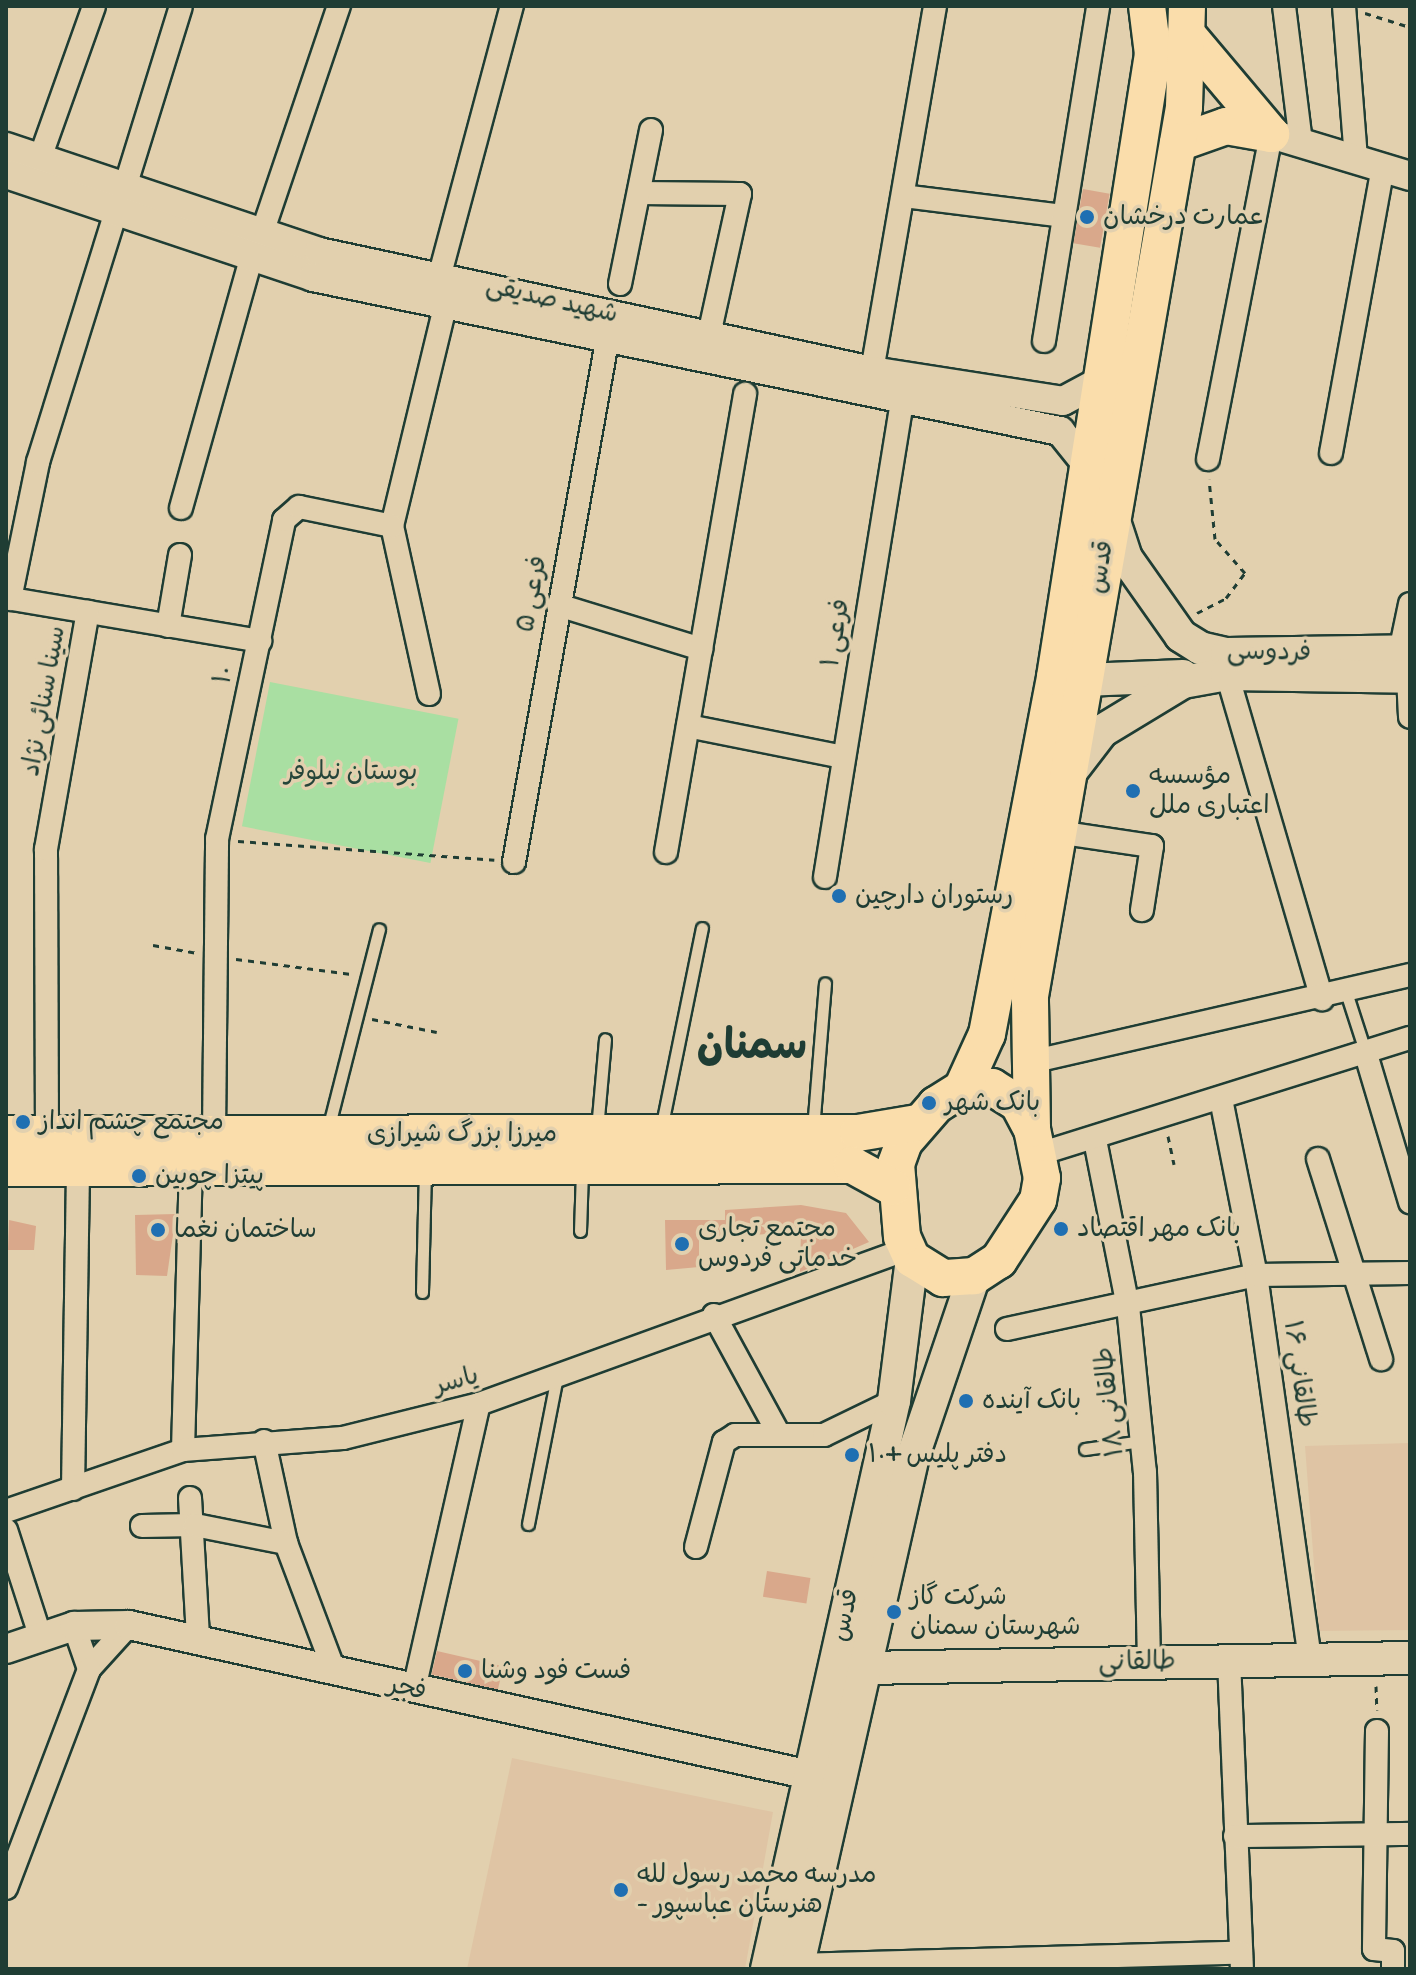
<!DOCTYPE html>
<meta charset="utf-8">
<style>
body{margin:0}
#map{position:relative;width:1416px;height:1975px;overflow:hidden;background:#e2d0ae;font-family:Pangolin,"Playpen Sans Arabic",sans-serif}
div>[style]{position:absolute}
.built>*{inset:0;background:#dfc4a4}
.green>*{inset:0;background:#a9dfa2;transform-origin:0 0}
.building>*{inset:0;background:#d9a88b;transform-origin:0 0}
.path>*{height:3px;margin-top:-1.5px;transform-origin:0;background:repeating-linear-gradient(90deg,#1f3d34 0 6px,transparent 0 12px)}
.roads{filter:drop-shadow(2px 0 #1f3d34) drop-shadow(-2px 0 #1f3d34) drop-shadow(0 2px #1f3d34) drop-shadow(0 -2px #1f3d34)}
.service>*{height:11px;margin:-5.5px;padding:0 5.5px;transform-origin:5.5px;border-radius:5.5px;background:#e2d0ae}
.minor>*{height:22px;margin:-11px;padding:0 11px;transform-origin:11px;border-radius:11px;background:#e2d0ae}
.tertiary>*{height:28px;margin:-14px;padding:0 14px;transform-origin:14px;border-radius:14px;background:#e2d0ae}
.secondary>*{height:32px;margin:-16px;padding:0 16px;transform-origin:16px;border-radius:16px;background:#e2d0ae}
.primary>*{height:36px;margin:-18px;padding:0 18px;transform-origin:18px;border-radius:18px;background:#faddab}
.dots>*{width:22px;height:22px;translate:-50% -50%;box-sizing:border-box;border:4px solid #e2d0ae;border-radius:50%}
span{translate:-50% -50%;white-space:nowrap;text-align:center;line-height:1.15;-webkit-text-stroke:7px #e2d0ae;paint-order:stroke}
.poi-label{font-size:26px;color:#1f3d34}
.left{translate:0 -50%;text-align:left}
.street-label{font-size:26px;color:#1f3d34}
.park-label{font-size:26px;color:#26453a}
.town-label{font-size:42px;color:#1f3d34;font-weight:700}
.frame{position:absolute;inset:0;border:8px solid #1f3d34;pointer-events:none}
</style>
<div id="map">
<div class="built">
<div style="clip-path:polygon(1410px 1443px,1410px 1630px,1319px 1631px,1305px 1446px)"></div>
<div style="clip-path:polygon(512px 1758px,773px 1812px,745px 1969px,467px 1969px)"></div>
</div>
<div class="green">
<div style="left:270px;top:682px;width:192px;height:147px;rotate:11deg"></div>
</div>
<div class="building">
<div style="left:1083px;top:189px;width:27px;height:55px;rotate:10deg"></div>
<div style="clip-path:polygon(801px 1205px,846px 1213px,869px 1242px,800px 1272px,801px 1232px,699px 1238px,699px 1267px,666px 1270px,665px 1220px,725px 1220px,725px 1210px)"></div>
<div style="clip-path:polygon(176px 1214px,167px 1276px,136px 1275px,135px 1215px)"></div>
<div style="clip-path:polygon(9px 1220px,36px 1226px,34px 1250px,8px 1250px)"></div>
<div style="left:767px;top:1571px;width:44px;height:26px;rotate:9deg"></div>
<div style="left:437px;top:1651px;width:68px;height:24px;rotate:13deg"></div>
</div>
<div class="path">
<div style="left:1365px;top:13px;width:47px;rotate:17.3deg"></div>
<div style="left:1197px;top:613px;width:33px;rotate:-27deg"></div>
<div style="left:1226px;top:598px;width:31px;rotate:-53deg"></div>
<div style="left:1245px;top:573px;width:45px;rotate:-131.4deg"></div>
<div style="left:1215px;top:539px;width:60px;rotate:-95.7deg"></div>
<div style="left:238px;top:841px;width:257px;rotate:4.2deg"></div>
<div style="left:153px;top:945px;width:45px;rotate:10.3deg"></div>
<div style="left:236px;top:959px;width:116px;rotate:7.4deg"></div>
<div style="left:372px;top:1019px;width:66px;rotate:11.3deg"></div>
<div style="left:1168px;top:1136px;width:29px;rotate:78deg"></div>
<div style="left:1376px;top:1686px;width:24px;rotate:88deg"></div>
</div>
<div class="roads">
<div class="service">
<div style="left:1346px;top:992px;width:62px;rotate:72.1deg"></div>
<div style="left:328px;top:1129px;width:206px;rotate:-75.7deg"></div>
<div style="left:597px;top:1129px;width:90px;rotate:-84.9deg"></div>
<div style="left:661px;top:1129px;width:205px;rotate:-78.5deg"></div>
<div style="left:813px;top:1129px;width:146px;rotate:-85.3deg"></div>
<div style="left:580px;top:1231px;width:60px;rotate:-88.1deg"></div>
<div style="left:422px;top:1292px;width:119px;rotate:-88.6deg"></div>
<div style="left:1085px;top:1449px;width:58px;rotate:-8deg"></div>
<div style="left:528px;top:1524px;width:146px;rotate:-78.9deg"></div>
</div>
<div class="minor">
<div style="left:1284px;top:6px;width:138px;rotate:82.9deg"></div>
<div style="left:1344px;top:6px;width:154px;rotate:85.5deg"></div>
<div style="left:40px;top:158px;width:161px;rotate:-70.4deg"></div>
<div style="left:125px;top:187px;width:189px;rotate:-72.8deg"></div>
<div style="left:639px;top:193px;width:101px;rotate:0.6deg"></div>
<div style="left:740px;top:194px;width:144px;rotate:102.4deg"></div>
<div style="left:903px;top:196px;width:162px;rotate:7.1deg"></div>
<div style="left:262px;top:233px;width:240px;rotate:-71.3deg"></div>
<div style="left:440px;top:274px;width:278px;rotate:-75deg"></div>
<div style="left:620px;top:284px;width:157px;rotate:-78.6deg"></div>
<div style="left:1044px;top:341px;width:339px;rotate:-80.8deg"></div>
<div style="left:872px;top:371px;width:370px;rotate:-80.2deg"></div>
<div style="left:1331px;top:453px;width:290px;rotate:-79.7deg"></div>
<div style="left:1208px;top:459px;width:331px;rotate:-79deg"></div>
<div style="left:181px;top:508px;width:259px;rotate:-74.3deg"></div>
<div style="left:6px;top:598px;width:258px;rotate:9.6deg"></div>
<div style="left:10px;top:599px;width:140px;rotate:-78.4deg"></div>
<div style="left:38px;top:462px;width:263px;rotate:-72.7deg"></div>
<div style="left:558px;top:605px;width:150px;rotate:17.1deg"></div>
<div style="left:168px;top:626px;width:72px;rotate:-80.4deg"></div>
<div style="left:1400px;top:652px;width:49px;rotate:-78.2deg"></div>
<div style="left:1227px;top:674px;width:339px;rotate:73.7deg"></div>
<div style="left:1408px;top:677px;width:40px;rotate:87.1deg"></div>
<div style="left:429px;top:694px;width:172px;rotate:-102.4deg"></div>
<div style="left:392px;top:526px;width:230px;rotate:-76.4deg"></div>
<div style="left:688px;top:726px;width:158px;rotate:11.3deg"></div>
<div style="left:1057px;top:832px;width:96px;rotate:8.4deg"></div>
<div style="left:1152px;top:846px;width:65px;rotate:98.9deg"></div>
<div style="left:666px;top:852px;width:465px;rotate:-80.2deg"></div>
<div style="left:514px;top:862px;width:534px;rotate:-79.87deg"></div>
<div style="left:825px;top:877px;width:485px;rotate:-80.8deg"></div>
<div style="left:1365px;top:1051px;width:158px;rotate:73.4deg"></div>
<div style="left:1026px;top:1063px;width:394px;rotate:-12.9deg"></div>
<div style="left:1221px;top:1099px;width:179px;rotate:78.8deg"></div>
<div style="left:1256px;top:1275px;width:388px;rotate:82deg"></div>
<div style="left:47px;top:1134px;width:285px;rotate:-90.2deg"></div>
<div style="left:46px;top:849px;width:241px;rotate:-80deg"></div>
<div style="left:214px;top:1134px;width:295px;rotate:-89.4deg"></div>
<div style="left:217px;top:839px;width:326px;rotate:-78.1deg"></div>
<div style="left:284px;top:520px;width:20px;rotate:-41deg"></div>
<div style="left:299px;top:507px;width:95px;rotate:11.5deg"></div>
<div style="left:1095px;top:1140px;width:169px;rotate:78.8deg"></div>
<div style="left:1128px;top:1306px;width:167px;rotate:84.2deg"></div>
<div style="left:1145px;top:1472px;width:189px;rotate:88.8deg"></div>
<div style="left:1039px;top:1154px;width:389px;rotate:-17.4deg"></div>
<div style="left:1318px;top:1159px;width:210px;rotate:72.5deg"></div>
<div style="left:714px;top:1315px;width:136px;rotate:61.4deg"></div>
<div style="left:1007px;top:1329px;width:255px;rotate:-12.2deg"></div>
<div style="left:1256px;top:1275px;width:154px;rotate:-0.7deg"></div>
<div style="left:264px;top:1441px;width:104px;rotate:77.8deg"></div>
<div style="left:286px;top:1543px;width:139px;rotate:69.3deg"></div>
<div style="left:183px;top:1450px;width:283px;rotate:-88.4deg"></div>
<div style="left:73px;top:1489px;width:321px;rotate:-89.1deg"></div>
<div style="left:190px;top:1498px;width:139px;rotate:86.7deg"></div>
<div style="left:6px;top:1511px;width:187px;rotate:-19deg"></div>
<div style="left:183px;top:1450px;width:160px;rotate:-4.3deg"></div>
<div style="left:343px;top:1438px;width:140px;rotate:-14deg"></div>
<div style="left:479px;top:1404px;width:455px;rotate:-19.9deg"></div>
<div style="left:142px;top:1526px;width:53px;rotate:-1.1deg"></div>
<div style="left:195px;top:1525px;width:93px;rotate:11.2deg"></div>
<div style="left:6px;top:1530px;width:110px;rotate:72.1deg"></div>
<div style="left:696px;top:1547px;width:109px;rotate:-75.1deg"></div>
<div style="left:724px;top:1442px;width:13px;rotate:-32deg"></div>
<div style="left:735px;top:1435px;width:89px"></div>
<div style="left:824px;top:1435px;width:78px;rotate:-25.9deg"></div>
<div style="left:74px;top:1626px;width:46px;rotate:70.8deg"></div>
<div style="left:89px;top:1669px;width:59px;rotate:-47.7deg"></div>
<div style="left:1229px;top:1660px;width:309px;rotate:87.6deg"></div>
<div style="left:414px;top:1689px;width:292px;rotate:-77.2deg"></div>
<div style="left:1377px;top:1731px;width:218px;rotate:90.8deg"></div>
<div style="left:1374px;top:1949px;width:19px;rotate:6deg"></div>
<div style="left:1393px;top:1951px;width:18px;rotate:90deg"></div>
<div style="left:1235px;top:1836px;width:175px;rotate:-0.7deg"></div>
<div style="left:6px;top:1888px;width:234px;rotate:-69.2deg"></div>
<div style="left:798px;top:1965px;width:443px;rotate:-1.6deg"></div>
</div>
<div class="tertiary">
<div style="left:1271px;top:134px;width:145px;rotate:16.8deg"></div>
<div style="left:6px;top:147px;width:330px;rotate:18.5deg"></div>
<div style="left:319px;top:252px;width:566px;rotate:12.14deg"></div>
<div style="left:872px;top:371px;width:193px;rotate:8.9deg"></div>
<div style="left:1063px;top:401px;width:47px;rotate:-28.2deg"></div>
<div style="left:6px;top:174px;width:324px;rotate:18.5deg"></div>
<div style="left:313px;top:277px;width:763px;rotate:11.65deg"></div>
<div style="left:1060px;top:431px;width:45px;rotate:51.3deg"></div>
<div style="left:6px;top:1649px;width:72px;rotate:-18.7deg"></div>
<div style="left:74px;top:1626px;width:55px;rotate:-1deg"></div>
<div style="left:129px;top:1625px;width:697px;rotate:12.42deg"></div>
</div>
<div class="secondary">
<div style="left:1111px;top:512px;width:48px;rotate:71.9deg"></div>
<div style="left:1126px;top:558px;width:95px;rotate:54.8deg"></div>
<div style="left:1181px;top:636px;width:22px;rotate:32deg"></div>
<div style="left:1200px;top:648px;width:28px;rotate:13deg"></div>
<div style="left:1227px;top:654px;width:183px;rotate:-0.9deg"></div>
<div style="left:1083px;top:680px;width:100px;rotate:-2.3deg"></div>
<div style="left:1066px;top:778px;width:59px;rotate:-52.5deg"></div>
<div style="left:1102px;top:731px;width:95px;rotate:-31.2deg"></div>
<div style="left:1183px;top:682px;width:45px;rotate:-10.3deg"></div>
<div style="left:1227px;top:674px;width:183px;rotate:0.9deg"></div>
<div style="left:865px;top:1668px;width:545px;rotate:-1.05deg"></div>
<div style="left:767px;top:1969px;width:582px;rotate:-77.4deg"></div>
<div style="left:894px;top:1401px;width:143px;rotate:-82.8deg"></div>
<div style="left:797px;top:1969px;width:526px;rotate:-77.26deg"></div>
<div style="left:913px;top:1456px;width:190px;rotate:-71.3deg"></div>
</div>
<div class="primary">
<div style="left:1178px;top:143px;width:51px;rotate:-19.5deg"></div>
<div style="left:1226px;top:126px;width:46px;rotate:10.1deg"></div>
<div style="left:1271px;top:134px;width:132px;rotate:-130.1deg"></div>
<div style="left:992px;top:1087px;width:31px;rotate:32deg"></div>
<div style="left:1018px;top:1103px;width:30px;rotate:62deg"></div>
<div style="left:1032px;top:1129px;width:50px;rotate:78.5deg"></div>
<div style="left:1042px;top:1178px;width:22px;rotate:100deg"></div>
<div style="left:1038px;top:1200px;width:72px;rotate:123deg"></div>
<div style="left:999px;top:1260px;width:30px;rotate:147deg"></div>
<div style="left:974px;top:1276px;width:31px;rotate:176deg"></div>
<div style="left:943px;top:1278px;width:36px;rotate:-148deg"></div>
<div style="left:912px;top:1259px;width:24px;rotate:-114deg"></div>
<div style="left:902px;top:1237px;width:73px;rotate:-94.7deg"></div>
<div style="left:896px;top:1164px;width:23px;rotate:-70deg"></div>
<div style="left:904px;top:1142px;width:49px;rotate:-49.1deg"></div>
<div style="left:936px;top:1105px;width:31px;rotate:-32deg"></div>
<div style="left:962px;top:1089px;width:30px;rotate:-4deg"></div>
<div style="left:962px;top:1089px;width:60px;rotate:-65.6deg"></div>
<div style="left:987px;top:1034px;width:363px;rotate:-79.2deg"></div>
<div style="left:1055px;top:677px;width:631px;rotate:-81.06deg"></div>
<div style="left:1153px;top:54px;width:48px;rotate:-97.1deg"></div>
<div style="left:1032px;top:1129px;width:133px;rotate:-90.9deg"></div>
<div style="left:1030px;top:996px;width:902px;rotate:-80.17deg"></div>
<div style="left:1184px;top:107px;width:101px;rotate:-88.3deg"></div>
<div style="left:6px;top:1134px;width:852px;rotate:-0.07deg"></div>
<div style="left:858px;top:1133px;width:60px;rotate:-9.6deg"></div>
<div style="left:6px;top:1168px;width:846px;rotate:-0.2deg"></div>
<div style="left:852px;top:1165px;width:46px;rotate:28.8deg"></div>
</div>
</div>
<div class="dots">
<div style="left:1087px;top:217px;background:#1f6fb2"></div>
<div style="left:1133px;top:791px;background:#1f6fb2"></div>
<div style="left:839px;top:896px;background:#1f6fb2"></div>
<div style="left:929px;top:1103px;background:#1f6fb2"></div>
<div style="left:23px;top:1122px;background:#1f6fb2"></div>
<div style="left:139px;top:1176px;background:#1f6fb2"></div>
<div style="left:1061px;top:1229px;background:#1f6fb2"></div>
<div style="left:158px;top:1230px;background:#1f6fb2"></div>
<div style="left:682px;top:1244px;background:#1f6fb2"></div>
<div style="left:966px;top:1401px;background:#1f6fb2"></div>
<div style="left:852px;top:1455px;background:#1f6fb2"></div>
<div style="left:894px;top:1612px;background:#1f6fb2"></div>
<div style="left:465px;top:1671px;background:#1f6fb2"></div>
<div style="left:621px;top:1890px;background:#1f6fb2"></div>
</div>
<div class="poi-label">
<span class="left" style="left:1103px;top:217px">عمارت درخشان</span>
<span class="left" style="left:1149px;top:791px">مؤسسه<br>اعتباری ملل</span>
<span class="left" style="left:855px;top:896px">رستوران دارچین</span>
<span class="left" style="left:945px;top:1103px">بانک شهر</span>
<span class="left" style="left:39px;top:1122px">مجتمع چشم انداز</span>
<span class="left" style="left:155px;top:1176px">پیتزا چوبین</span>
<span class="left" style="left:698px;top:1244px">مجتمع تجاری<br>خدماتی فردوس</span>
<span class="left" style="left:1077px;top:1229px">بانک مهر اقتصاد</span>
<span class="left" style="left:174px;top:1230px">ساختمان نغما</span>
<span class="left" style="left:982px;top:1401px">بانک آینده</span>
<span class="left" style="left:868px;top:1455px">دفتر پلیس +۱۰</span>
<span class="left" style="left:910px;top:1612px">شرکت گاز<br>شهرستان سمنان</span>
<span class="left" style="left:481px;top:1671px">فست فود وشنا</span>
<span class="left" style="left:637px;top:1890px">مدرسه محمد رسول لله<br>- هنرستان عباسپور</span>
</div>
<div class="street-label">
<span style="left:552px;top:300px;rotate:13deg">شهید صدیقی</span>
<span style="left:1101px;top:567px;rotate:-81deg">قدس</span>
<span style="left:532px;top:594px;rotate:-80deg">فرعی ۵</span>
<span style="left:836px;top:633px;rotate:-81deg">فرعی ۱</span>
<span style="left:1269px;top:652px;rotate:1deg">فردوسی</span>
<span style="left:224px;top:675px;rotate:-78deg">۱۰</span>
<span style="left:44px;top:701px;rotate:-80deg">سینا سنائی نژاد</span>
<span style="left:462px;top:1134px">میرزا بزرگ شیرازی</span>
<span style="left:1299px;top:1374px;rotate:82deg">طالقانی ۱۶</span>
<span style="left:456px;top:1381px;rotate:-15deg">یاسر</span>
<span style="left:1110px;top:1402px;rotate:-96deg">طالقانی ۱۸</span>
<span style="left:845px;top:1615px;rotate:-78deg">قدس</span>
<span style="left:1137px;top:1662px;rotate:-1deg">طالقانی</span>
<span style="left:407px;top:1688px;rotate:12deg">فجر</span>
</div>
<div class="park-label">
<span style="left:351px;top:772px">بوستان نیلوفر</span>
</div>
<div class="town-label">
<span style="left:752px;top:1045px">سمنان</span>
</div>
<div class="frame"></div>
</div>
